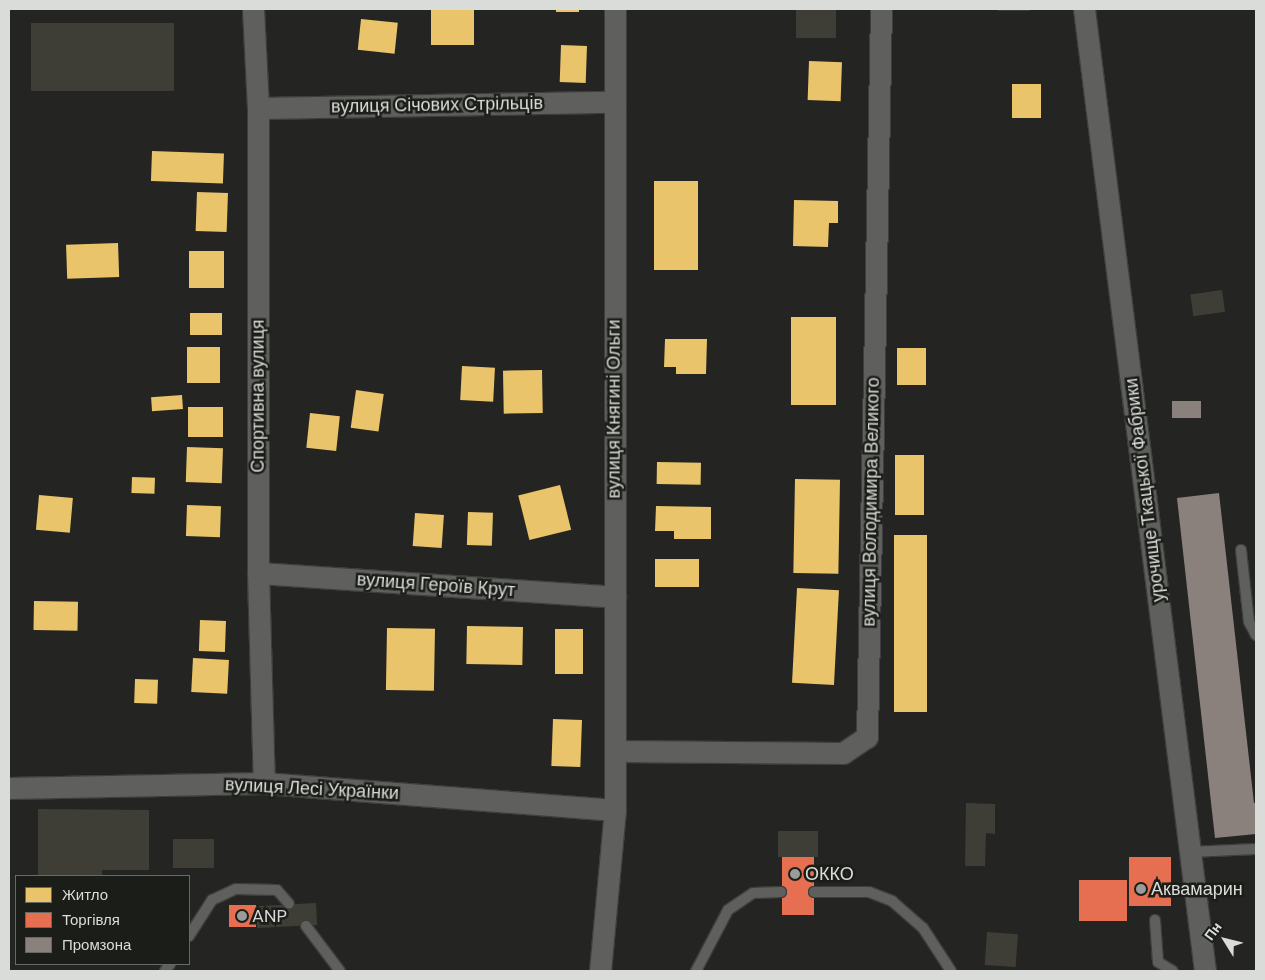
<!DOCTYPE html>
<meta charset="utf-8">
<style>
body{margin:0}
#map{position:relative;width:1265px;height:980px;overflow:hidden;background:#242522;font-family:"DM Sans",sans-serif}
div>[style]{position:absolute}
.homes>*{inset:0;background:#e9c46a;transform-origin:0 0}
.shops>*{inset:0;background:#e76f51;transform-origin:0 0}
.industry>*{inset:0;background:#8a817c;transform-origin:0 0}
.building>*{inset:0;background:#3e3e36;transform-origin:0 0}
.roads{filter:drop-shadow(1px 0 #3e3f3d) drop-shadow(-1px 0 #3e3f3d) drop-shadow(0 1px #3e3f3d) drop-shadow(0 -1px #3e3f3d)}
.service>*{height:10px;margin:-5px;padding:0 5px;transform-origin:5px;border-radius:5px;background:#5f605e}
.minor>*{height:21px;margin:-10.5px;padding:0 10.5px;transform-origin:10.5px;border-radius:10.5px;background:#5f605e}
.dots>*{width:14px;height:14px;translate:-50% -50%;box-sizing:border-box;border:2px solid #1b1d18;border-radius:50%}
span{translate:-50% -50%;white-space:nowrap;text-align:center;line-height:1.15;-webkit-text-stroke:5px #1b1d18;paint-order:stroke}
.street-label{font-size:18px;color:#dadcd9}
.poi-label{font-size:18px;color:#dadcd9}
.left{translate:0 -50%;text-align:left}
.frame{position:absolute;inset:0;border:10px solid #dadcd9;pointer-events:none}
.legend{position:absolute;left:15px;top:875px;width:175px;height:90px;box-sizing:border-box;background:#1b1d18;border:1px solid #676965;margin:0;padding:6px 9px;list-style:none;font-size:15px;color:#dadcd9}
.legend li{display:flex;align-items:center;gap:10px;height:25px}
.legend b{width:25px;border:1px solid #676965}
.north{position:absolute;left:1200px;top:915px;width:50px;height:50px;-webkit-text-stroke:4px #1b1d18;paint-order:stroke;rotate:306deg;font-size:14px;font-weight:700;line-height:20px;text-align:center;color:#dadcd9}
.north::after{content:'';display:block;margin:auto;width:18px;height:22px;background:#dadcd9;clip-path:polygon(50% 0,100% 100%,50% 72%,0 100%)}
</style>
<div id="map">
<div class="homes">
<div style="left:431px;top:9px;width:43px;height:36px"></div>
<div style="left:556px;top:9px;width:23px;height:3px"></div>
<div style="left:361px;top:19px;width:37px;height:31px;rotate:6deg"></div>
<div style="left:561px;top:45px;width:26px;height:37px;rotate:2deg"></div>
<div style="left:809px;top:61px;width:33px;height:39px;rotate:2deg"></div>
<div style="left:1012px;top:84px;width:29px;height:34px"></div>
<div style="left:152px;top:151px;width:72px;height:30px;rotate:2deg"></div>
<div style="left:654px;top:181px;width:44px;height:89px"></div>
<div style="left:197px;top:192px;width:31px;height:39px;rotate:2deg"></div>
<div style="clip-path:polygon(794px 200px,838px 201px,838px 223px,829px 223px,828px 247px,793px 246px)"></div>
<div style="left:118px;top:243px;width:34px;height:52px;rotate:88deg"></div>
<div style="left:189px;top:251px;width:35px;height:37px"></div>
<div style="left:190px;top:313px;width:32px;height:22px"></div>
<div style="left:791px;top:317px;width:45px;height:88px"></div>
<div style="clip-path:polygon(665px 339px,707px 339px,706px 374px,676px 374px,676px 367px,664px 367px)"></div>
<div style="left:187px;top:347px;width:33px;height:36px"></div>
<div style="left:897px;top:348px;width:29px;height:37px"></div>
<div style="left:462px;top:366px;width:33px;height:34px;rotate:3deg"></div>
<div style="left:542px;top:370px;width:43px;height:39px;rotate:89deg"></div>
<div style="left:356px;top:390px;width:28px;height:38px;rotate:8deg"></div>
<div style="left:182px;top:395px;width:14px;height:31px;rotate:86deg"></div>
<div style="left:223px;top:407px;width:30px;height:35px;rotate:90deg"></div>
<div style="left:310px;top:413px;width:30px;height:35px;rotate:6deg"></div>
<div style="left:187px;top:447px;width:36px;height:35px;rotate:2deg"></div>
<div style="left:895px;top:455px;width:29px;height:60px"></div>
<div style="left:657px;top:462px;width:44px;height:22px;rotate:1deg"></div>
<div style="left:132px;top:477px;width:23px;height:16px;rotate:2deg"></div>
<div style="left:795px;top:479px;width:45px;height:94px;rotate:1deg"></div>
<div style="left:560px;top:485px;width:46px;height:43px;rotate:76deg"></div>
<div style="left:39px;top:495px;width:34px;height:35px;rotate:5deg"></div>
<div style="left:187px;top:505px;width:34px;height:31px;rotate:2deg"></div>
<div style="clip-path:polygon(656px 506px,711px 507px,711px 539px,674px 539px,674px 531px,655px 531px)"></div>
<div style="left:468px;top:512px;width:25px;height:33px;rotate:2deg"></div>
<div style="left:415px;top:513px;width:29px;height:33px;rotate:4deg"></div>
<div style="left:894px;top:535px;width:33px;height:177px"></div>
<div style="left:655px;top:559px;width:44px;height:28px"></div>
<div style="left:797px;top:588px;width:42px;height:95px;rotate:3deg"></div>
<div style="left:34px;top:601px;width:44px;height:29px;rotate:1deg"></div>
<div style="left:200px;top:620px;width:26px;height:31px;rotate:2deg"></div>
<div style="left:467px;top:626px;width:56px;height:38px;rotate:1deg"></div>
<div style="left:387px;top:628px;width:48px;height:62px;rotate:1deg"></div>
<div style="left:555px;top:629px;width:28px;height:45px"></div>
<div style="left:193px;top:658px;width:36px;height:34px;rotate:3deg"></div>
<div style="left:135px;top:679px;width:23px;height:24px;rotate:2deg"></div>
<div style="left:553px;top:719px;width:29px;height:47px;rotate:2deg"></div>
</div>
<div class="shops">
<div style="left:782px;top:857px;width:32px;height:58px"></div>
<div style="left:1129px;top:857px;width:42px;height:49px"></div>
<div style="left:1079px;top:880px;width:48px;height:41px"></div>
<div style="left:256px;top:905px;width:22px;height:27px;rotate:90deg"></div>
</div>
<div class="industry">
<div style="left:1172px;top:401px;width:29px;height:17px"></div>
<div style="clip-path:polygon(1219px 493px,1254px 803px,1256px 803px,1256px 834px,1215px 838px,1177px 498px)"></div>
</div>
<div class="building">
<div style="left:796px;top:9px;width:40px;height:29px"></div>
<div style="left:998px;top:9px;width:32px;height:2px"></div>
<div style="left:31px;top:23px;width:143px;height:68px"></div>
<div style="left:1222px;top:290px;width:22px;height:32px;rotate:82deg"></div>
<div style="clip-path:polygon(966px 803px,995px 804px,995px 834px,986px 833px,985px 866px,965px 866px)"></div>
<div style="clip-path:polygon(38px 809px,149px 810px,149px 870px,102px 870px,102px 876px,38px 876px)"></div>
<div style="left:778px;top:831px;width:40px;height:26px"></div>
<div style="left:173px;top:839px;width:41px;height:29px"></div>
<div style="left:316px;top:903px;width:22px;height:60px;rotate:87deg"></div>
<div style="left:987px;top:932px;width:31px;height:33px;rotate:4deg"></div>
</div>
<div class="roads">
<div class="service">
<div style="left:1241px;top:550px;width:72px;rotate:83.7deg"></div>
<div style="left:1249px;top:622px;width:15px;rotate:62deg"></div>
<div style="left:1189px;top:852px;width:67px;rotate:-2.6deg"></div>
<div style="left:814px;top:892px;width:55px"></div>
<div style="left:869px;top:892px;width:25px;rotate:21deg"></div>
<div style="left:892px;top:901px;width:41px;rotate:41.1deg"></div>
<div style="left:923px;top:928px;width:51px;rotate:56.9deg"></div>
<div style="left:1155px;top:920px;width:42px;rotate:85.9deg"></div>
<div style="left:1158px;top:962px;width:17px;rotate:31deg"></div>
<div style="left:306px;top:926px;width:56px;rotate:52.9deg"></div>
<div style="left:189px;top:936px;width:43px;rotate:-57.4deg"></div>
<div style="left:212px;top:900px;width:26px;rotate:-25deg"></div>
<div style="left:236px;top:889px;width:41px;rotate:1.4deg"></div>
<div style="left:277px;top:890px;width:18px;rotate:49deg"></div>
<div style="left:165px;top:971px;width:9px;rotate:-54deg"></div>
<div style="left:696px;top:971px;width:69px;rotate:-62.3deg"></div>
<div style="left:728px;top:910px;width:30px;rotate:-34deg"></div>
<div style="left:753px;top:893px;width:28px;rotate:-2deg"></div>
</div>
<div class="minor">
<div style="left:253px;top:9px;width:99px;rotate:87.1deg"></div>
<div style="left:258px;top:108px;width:465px;rotate:90deg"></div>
<div style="left:258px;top:573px;width:210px;rotate:88.4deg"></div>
<div style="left:1084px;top:9px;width:970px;rotate:82.83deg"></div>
<div style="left:258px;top:108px;width:357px;rotate:-1deg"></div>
<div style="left:258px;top:573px;width:358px;rotate:3.8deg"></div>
<div style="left:615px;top:751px;width:228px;rotate:0.5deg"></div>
<div style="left:843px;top:753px;width:29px;rotate:-34deg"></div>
<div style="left:867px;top:737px;width:727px;rotate:-88.9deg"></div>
<div style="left:9px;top:788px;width:255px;rotate:-1.1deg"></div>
<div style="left:264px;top:783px;width:352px;rotate:4.4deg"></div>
<div style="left:600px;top:971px;width:162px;rotate:-84.7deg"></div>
<div style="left:615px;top:810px;width:801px;rotate:-90deg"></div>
</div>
</div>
<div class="dots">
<div style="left:795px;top:874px;background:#9a9c99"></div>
<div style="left:1141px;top:889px;background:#9a9c99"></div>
<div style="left:242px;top:916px;background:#9a9c99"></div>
</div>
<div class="street-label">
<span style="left:437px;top:105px;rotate:-1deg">вулиця Січових Стрільців</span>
<span style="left:258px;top:396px;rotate:-90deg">Спортивна вулиця</span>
<span style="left:614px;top:409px;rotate:-90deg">вулиця Княгині Ольги</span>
<span style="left:1145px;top:490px;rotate:-97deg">урочище Ткацької Фабрики</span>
<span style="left:871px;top:502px;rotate:-89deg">вулиця Володимира Великого</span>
<span style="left:436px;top:585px;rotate:4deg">вулиця Героїв Крут</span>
<span style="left:312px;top:789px;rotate:3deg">вулиця Лесі Українки</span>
</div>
<div class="poi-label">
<span class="left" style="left:805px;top:874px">ОККО</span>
<span class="left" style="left:1151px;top:889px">Аквамарин</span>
<span class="left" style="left:252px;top:916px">ANP</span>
</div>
<div class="frame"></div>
<ul class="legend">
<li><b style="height:14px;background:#e9c46a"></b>Житло</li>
<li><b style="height:14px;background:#e76f51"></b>Торгівля</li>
<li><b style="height:14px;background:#8a817c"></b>Промзона</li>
</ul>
<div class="north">Пн</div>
</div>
